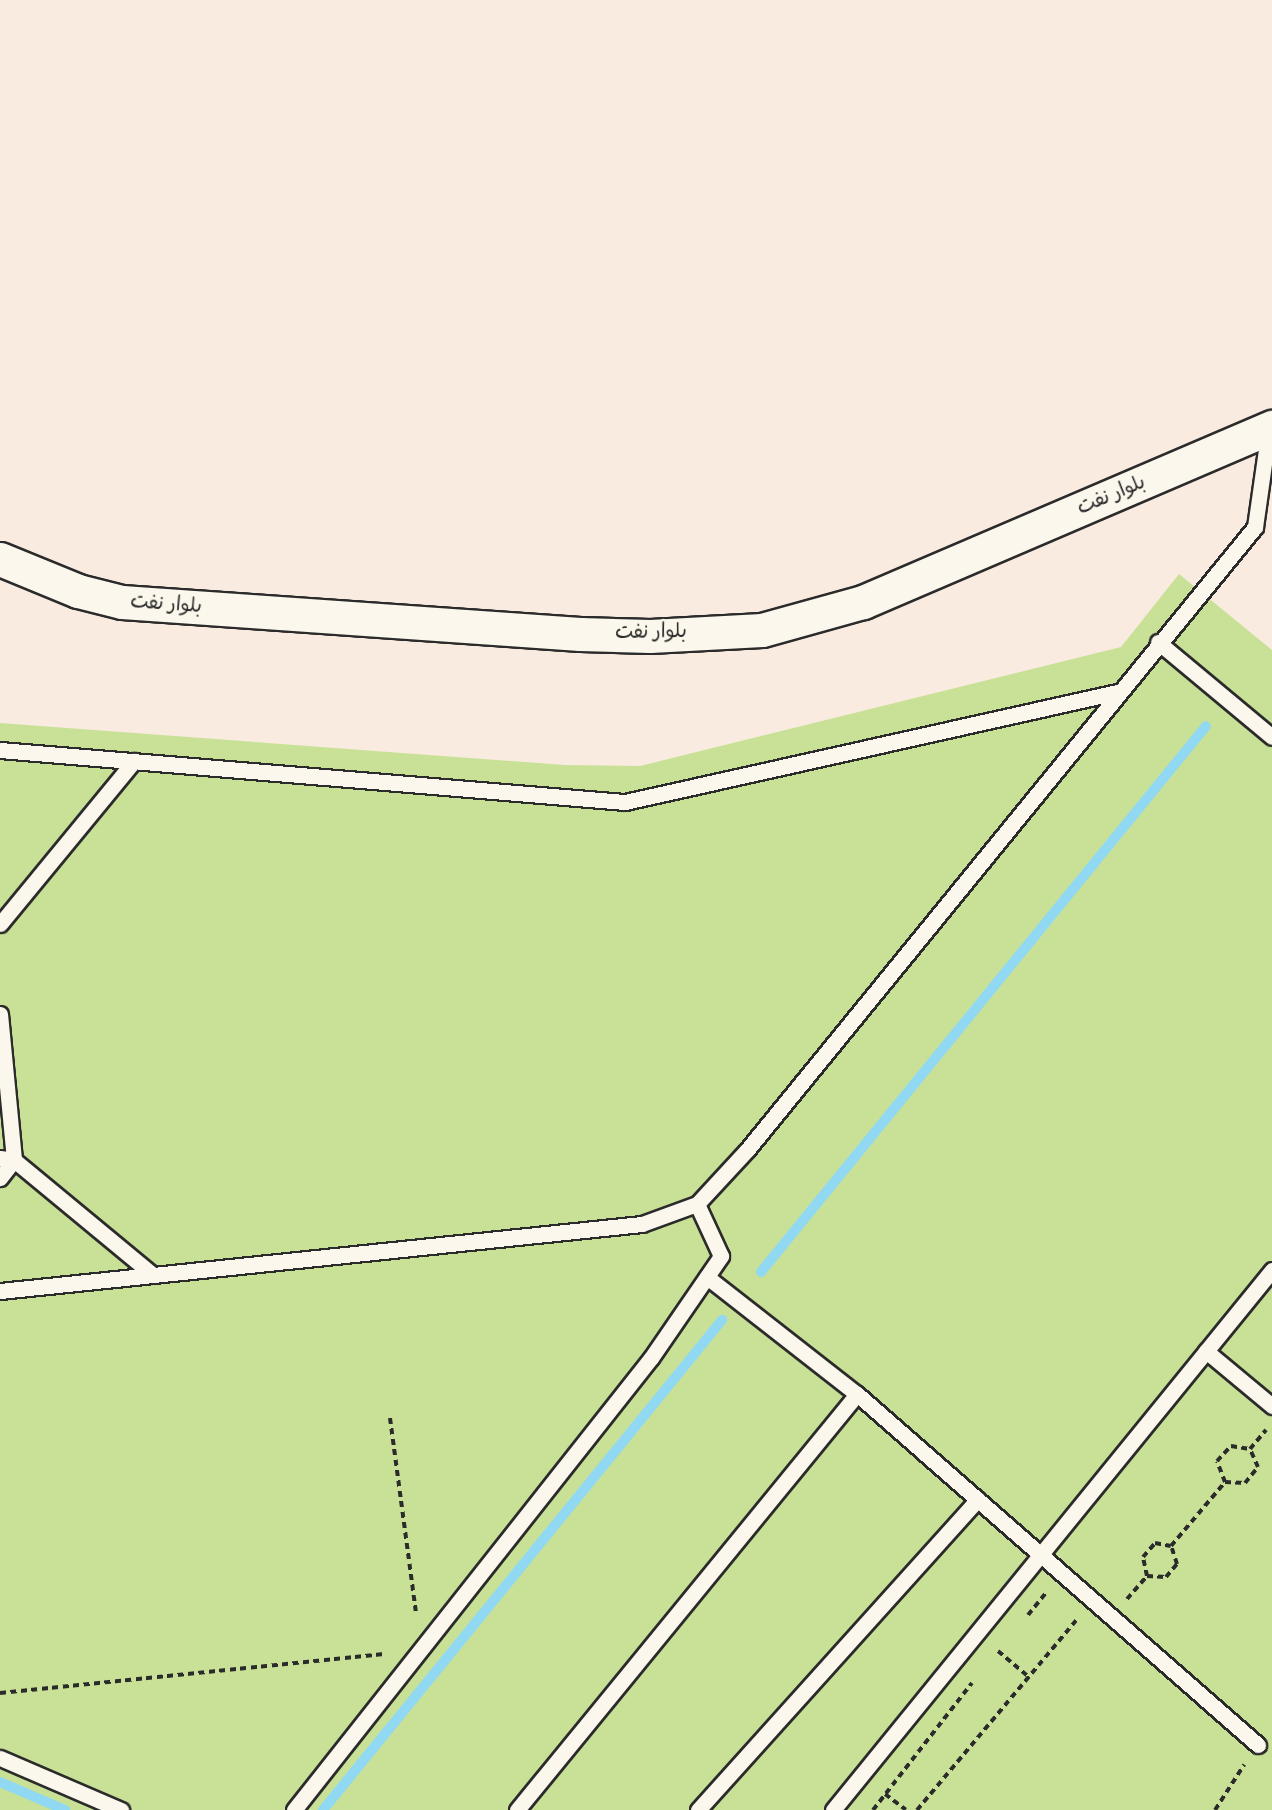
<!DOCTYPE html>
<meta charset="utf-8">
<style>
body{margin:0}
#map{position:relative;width:1272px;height:1810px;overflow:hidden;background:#faebe0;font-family:Dekko,"Playpen Sans Arabic",sans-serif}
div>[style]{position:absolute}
.green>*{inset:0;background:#c9e197}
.stream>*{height:10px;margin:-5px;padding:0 5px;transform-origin:5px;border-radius:5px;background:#91d8f2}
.path>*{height:4px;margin-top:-2px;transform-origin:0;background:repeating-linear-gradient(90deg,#2b2b2b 0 6px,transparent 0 10.5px)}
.roads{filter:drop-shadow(2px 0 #2b2b2b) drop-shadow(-2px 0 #2b2b2b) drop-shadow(0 2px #2b2b2b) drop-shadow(0 -2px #2b2b2b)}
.service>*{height:15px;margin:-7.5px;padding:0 7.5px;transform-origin:7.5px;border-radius:7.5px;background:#fbf7ec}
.tertiary>*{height:33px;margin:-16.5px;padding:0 16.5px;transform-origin:16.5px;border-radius:16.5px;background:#fbf7ec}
span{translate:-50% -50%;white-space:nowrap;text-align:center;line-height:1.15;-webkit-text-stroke:4.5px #fbf7ec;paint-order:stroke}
.street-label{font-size:20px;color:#2b2b2b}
</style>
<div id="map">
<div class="green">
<div style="clip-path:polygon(1179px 574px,1272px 650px,1272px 1810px,0 1810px,0 723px,565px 765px,640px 766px,1121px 647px)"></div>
</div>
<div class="stream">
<div style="left:761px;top:1272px;width:704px;rotate:-50.82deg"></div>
<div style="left:0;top:1782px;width:71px;rotate:23.3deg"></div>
<div style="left:323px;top:1810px;width:632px;rotate:-50.84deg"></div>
</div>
<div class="path">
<div style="left:390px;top:1418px;width:198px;rotate:82.4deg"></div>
<div style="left:1225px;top:1482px;width:22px;rotate:-111deg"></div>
<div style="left:1217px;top:1461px;width:21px;rotate:-47deg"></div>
<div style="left:1231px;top:1446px;width:19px;rotate:9deg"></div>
<div style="left:1147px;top:1576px;width:19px;rotate:-102deg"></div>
<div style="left:1143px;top:1557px;width:18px;rotate:-49deg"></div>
<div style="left:1155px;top:1543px;width:16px;rotate:11deg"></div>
<div style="left:1127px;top:1599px;width:30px;rotate:-49deg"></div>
<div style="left:1147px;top:1576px;width:19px;rotate:3deg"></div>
<div style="left:1166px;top:1577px;width:17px;rotate:-50deg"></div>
<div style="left:1177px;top:1564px;width:19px;rotate:-108deg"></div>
<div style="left:1171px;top:1546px;width:84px;rotate:-49.8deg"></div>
<div style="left:1225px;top:1482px;width:20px;rotate:3deg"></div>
<div style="left:1245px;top:1483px;width:21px;rotate:-51deg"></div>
<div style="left:1258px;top:1467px;width:20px;rotate:-114deg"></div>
<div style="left:1250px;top:1449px;width:25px;rotate:-50deg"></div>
<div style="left:1028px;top:1615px;width:28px;rotate:-51deg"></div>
<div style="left:998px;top:1651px;width:38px;rotate:40deg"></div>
<div style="left:0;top:1693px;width:386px;rotate:-5.8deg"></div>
<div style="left:885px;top:1794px;width:26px;rotate:37deg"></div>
<div style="left:873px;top:1810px;width:161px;rotate:-52.1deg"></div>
<div style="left:917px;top:1810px;width:249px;rotate:-50deg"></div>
<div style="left:1215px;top:1810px;width:54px;rotate:-57.2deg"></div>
</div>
<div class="roads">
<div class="service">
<div style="left:1158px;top:642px;width:148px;rotate:39.8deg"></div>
<div style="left:0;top:750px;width:627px;rotate:4.76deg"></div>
<div style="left:625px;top:802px;width:504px;rotate:-12.6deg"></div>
<div style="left:0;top:924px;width:211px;rotate:-50.6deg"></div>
<div style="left:0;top:1014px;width:147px;rotate:84.5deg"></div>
<div style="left:14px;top:1160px;width:23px;rotate:128deg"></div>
<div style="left:0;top:1158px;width:14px;rotate:8deg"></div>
<div style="left:14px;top:1160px;width:180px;rotate:39.6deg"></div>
<div style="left:707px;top:1277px;width:190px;rotate:38deg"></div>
<div style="left:857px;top:1394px;width:533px;rotate:41.2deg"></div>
<div style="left:0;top:1291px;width:645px;rotate:-5.96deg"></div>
<div style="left:642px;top:1224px;width:59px;rotate:-20deg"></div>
<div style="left:697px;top:1204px;width:74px;rotate:-47.2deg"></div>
<div style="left:747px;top:1150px;width:804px;rotate:-50.81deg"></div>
<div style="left:1255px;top:527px;width:99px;rotate:-81.9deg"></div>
<div style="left:1206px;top:1351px;width:86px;rotate:39.8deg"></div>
<div style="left:0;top:1758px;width:132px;rotate:23.3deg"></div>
<div style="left:294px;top:1810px;width:576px;rotate:-51.7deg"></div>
<div style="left:651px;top:1358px;width:124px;rotate:-55.5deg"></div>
<div style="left:721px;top:1256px;width:57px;rotate:-114.8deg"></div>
<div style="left:517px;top:1810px;width:537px;rotate:-50.74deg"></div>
<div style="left:698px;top:1810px;width:418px;rotate:-48deg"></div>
<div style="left:833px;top:1810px;width:696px;rotate:-50.89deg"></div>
</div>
<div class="tertiary">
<div style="left:0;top:559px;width:84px;rotate:22.3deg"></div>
<div style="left:78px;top:591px;width:45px;rotate:14deg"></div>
<div style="left:122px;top:602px;width:459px;rotate:4deg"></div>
<div style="left:580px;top:634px;width:70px;rotate:1.6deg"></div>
<div style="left:650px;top:636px;width:112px;rotate:-3.1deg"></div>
<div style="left:762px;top:630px;width:105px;rotate:-15.5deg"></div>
<div style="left:863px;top:602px;width:445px;rotate:-23.2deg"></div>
</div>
</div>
<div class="street-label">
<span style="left:1112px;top:497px;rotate:-23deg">بلوار نفت</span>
<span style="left:166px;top:606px;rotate:4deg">بلوار نفت</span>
<span style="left:651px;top:634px;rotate:-1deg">بلوار نفت</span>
</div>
</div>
